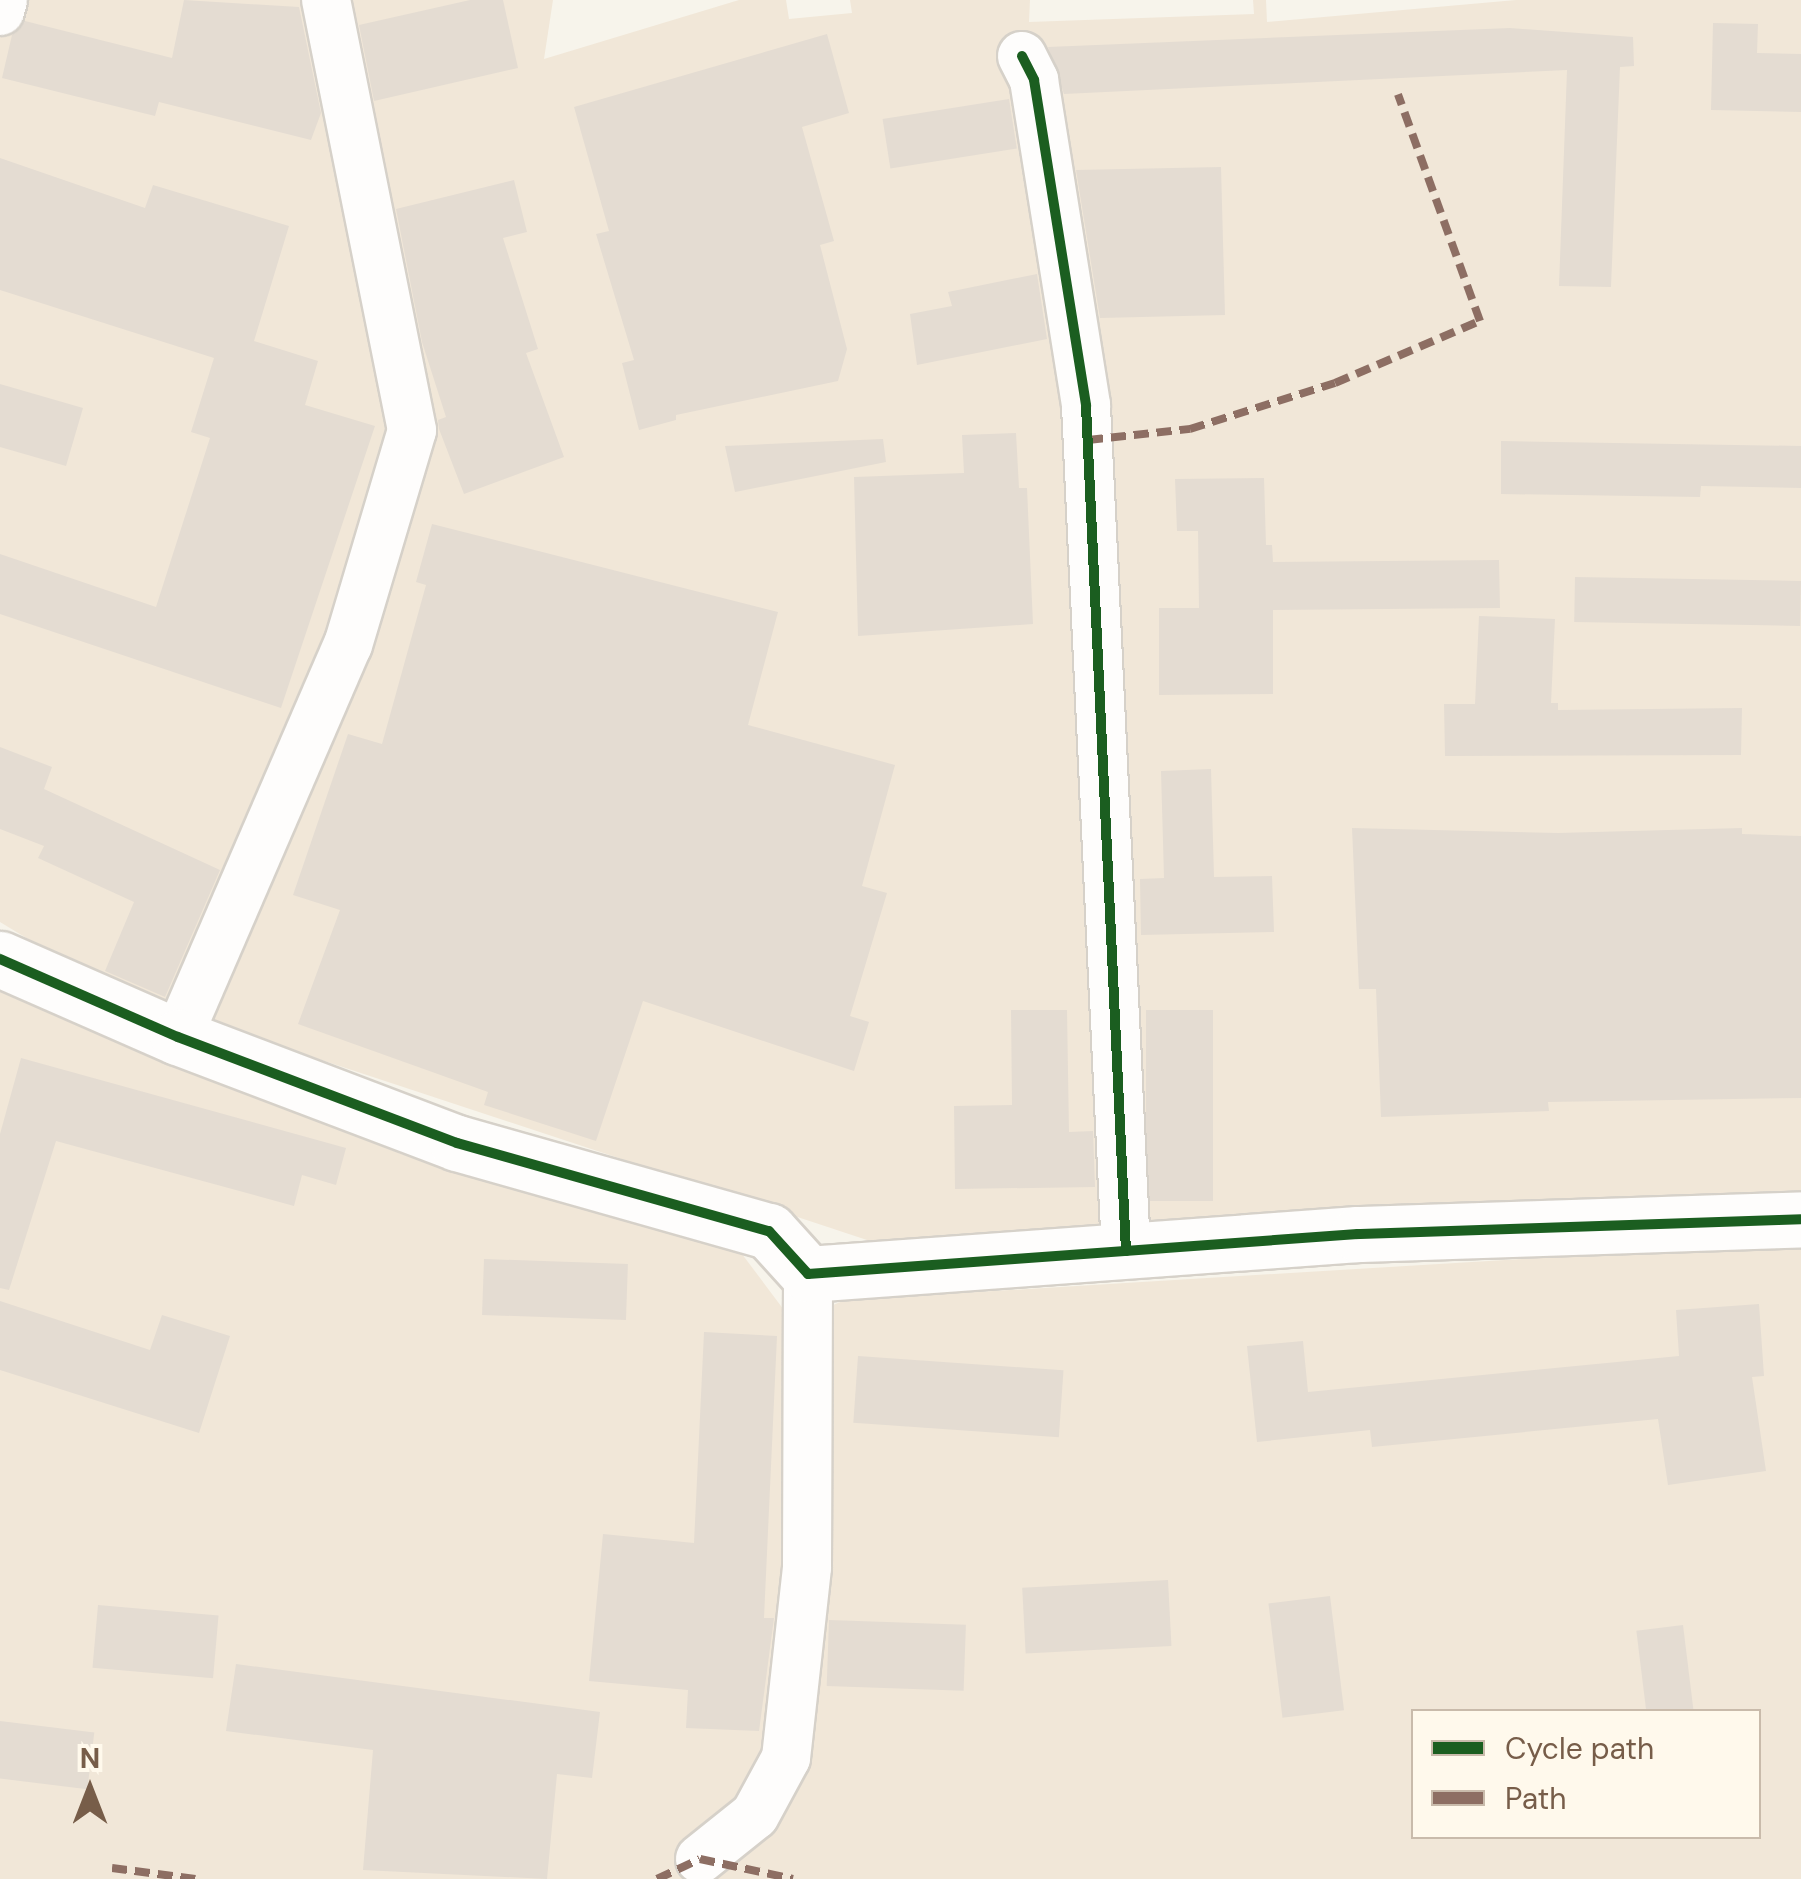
<!DOCTYPE html>
<style>
body{margin:0}
#map{position:relative;width:1801px;height:1879px;overflow:hidden;background:#f7f4eb;font-family:"DM Sans",sans-serif}
div>[style]{position:absolute}
.residential>*{inset:0;background:#f1e7d8}
.building>*{inset:0;background:#e4dcd2;transform-origin:0 0}
.roads{filter:drop-shadow(2px 0 #d6d1c9) drop-shadow(-2px 0 #d6d1c9) drop-shadow(0 2px #d6d1c9) drop-shadow(0 -2px #d6d1c9)}
.street>*{height:48px;margin:-24px;padding:0 24px;transform-origin:24px;border-radius:24px;background:#fefdfc}
.secondary>*{height:55px;margin:-27.5px;padding:0 27.5px;transform-origin:27.5px;border-radius:27.5px;background:#fefdfc}
.quiet>*{height:8px;margin-top:-4px;transform-origin:0;background:repeating-linear-gradient(90deg,#8d6e63 0 15px,transparent 0 23px)}
.cycleway>*{height:10px;margin:-5px;padding:0 5px;transform-origin:5px;border-radius:5px;background:#1b5e20}
span{translate:-50% -50%;white-space:nowrap;text-align:center;line-height:1.15;-webkit-text-stroke:8px #fff9ec;paint-order:stroke}
.legend{position:absolute;left:1411px;top:1709px;width:350px;height:130px;box-sizing:border-box;background:#fff9ec;border:2px solid #c9bbab;margin:0;padding:12px 18px;list-style:none;font-size:30px;color:#775d49}
.legend li{display:flex;align-items:center;gap:20px;height:50px}
.legend b{width:50px;border:2px solid #c9bbab}
.north{position:absolute;left:40px;top:1739px;width:100px;height:100px;-webkit-text-stroke:8px #fff9ec;paint-order:stroke;rotate:0deg;font-size:28px;font-weight:700;line-height:40px;text-align:center;color:#775d49}
.north::after{content:'';display:block;margin:auto;width:35px;height:45px;background:#775d49;clip-path:polygon(50% 0,100% 100%,50% 72%,0 100%)}
</style>
<div id="map">
<div class="residential">
<div style="clip-path:polygon(0 0,553px 0,544px 59px,739px 0,786px 0,789px 19px,852px 13px,850px 0,1030px 0,1029px 22px,1254px 14px,1253px 0,1266px 0,1267px 22px,1516px 0,1801px 0,1801px 1200px,1320px 1212px,870px 1241px,158px 1006px,79px 970px,0 922px)"></div>
<div style="clip-path:polygon(evenodd,0 986px,401px 1154px,739px 1250px,793px 1322px,845px 1300px,1801px 1242px,1801px 1879px,0 1879px,0 986px,1414px 1712px,1758px 1712px,1758px 1836px,1414px 1836px,1414px 1712px)"></div>
</div>
<div class="building">
<div style="clip-path:polygon(184px 0,299px 7px,321px 113px,311px 140px,159px 102px,155px 116px,2px 78px,12px 35px,25px 21px,172px 58px)"></div>
<div style="clip-path:polygon(470px 0,503px 0,518px 68px,374px 101px,359px 25px)"></div>
<div style="clip-path:polygon(1713px 23px,1758px 24px,1757px 53px,1801px 54px,1801px 112px,1711px 110px)"></div>
<div style="clip-path:polygon(1510px 28px,1633px 37px,1634px 66px,1620px 67px,1611px 287px,1559px 286px,1567px 70px,1064px 94px,1048px 47px)"></div>
<div style="clip-path:polygon(827px 34px,849px 113px,802px 127px,834px 241px,820px 245px,847px 349px,838px 381px,676px 415px,676px 420px,639px 430px,622px 363px,634px 360px,596px 234px,609px 231px,574px 107px)"></div>
<div style="left:1009px;top:99px;width:50px;height:128px;rotate:81deg"></div>
<div style="clip-path:polygon(0 158px,145px 208px,153px 185px,289px 226px,254px 341px,318px 361px,305px 405px,375px 426px,281px 708px,0 614px,0 554px,156px 607px,210px 438px,191px 432px,214px 358px,0 290px)"></div>
<div style="clip-path:polygon(1221px 167px,1225px 315px,1100px 318px,1076px 170px)"></div>
<div style="clip-path:polygon(514px 180px,527px 232px,503px 238px,538px 349px,526px 353px,564px 457px,464px 494px,439px 429px,438px 420px,446px 417px,422px 342px,396px 209px)"></div>
<div style="clip-path:polygon(1037px 274px,1047px 339px,917px 365px,910px 314px,952px 306px,948px 292px)"></div>
<div style="clip-path:polygon(0 384px,83px 408px,66px 466px,0 447px)"></div>
<div style="clip-path:polygon(1016px 433px,1019px 488px,1027px 488px,1033px 624px,858px 636px,854px 477px,964px 473px,962px 435px)"></div>
<div style="clip-path:polygon(883px 439px,886px 462px,735px 492px,725px 446px)"></div>
<div style="clip-path:polygon(1501px 441px,1801px 446px,1801px 488px,1701px 486px,1700px 497px,1501px 494px)"></div>
<div style="clip-path:polygon(1264px 478px,1266px 545px,1272px 545px,1273px 562px,1499px 560px,1500px 608px,1273px 610px,1273px 694px,1159px 695px,1159px 608px,1199px 608px,1198px 531px,1177px 531px,1175px 479px)"></div>
<div style="clip-path:polygon(432px 524px,778px 612px,748px 725px,895px 765px,862px 886px,887px 893px,850px 1016px,869px 1022px,854px 1071px,643px 1001px,596px 1141px,484px 1105px,488px 1092px,298px 1024px,340px 910px,293px 895px,348px 734px,382px 744px,426px 585px,416px 582px)"></div>
<div style="left:1575px;top:577px;width:226px;height:45px;rotate:1deg"></div>
<div style="clip-path:polygon(1479px 616px,1555px 619px,1551px 703px,1558px 703px,1558px 710px,1742px 708px,1741px 755px,1445px 756px,1444px 704px,1475px 704px)"></div>
<div style="clip-path:polygon(0 747px,52px 767px,44px 789px,220px 870px,165px 997px,105px 971px,134px 902px,38px 858px,44px 846px,0 829px)"></div>
<div style="clip-path:polygon(1211px 769px,1214px 877px,1272px 876px,1274px 932px,1141px 935px,1140px 879px,1164px 878px,1161px 771px)"></div>
<div style="clip-path:polygon(1352px 828px,1558px 833px,1742px 828px,1742px 834px,1801px 836px,1801px 1098px,1548px 1102px,1549px 1111px,1381px 1117px,1376px 989px,1359px 989px)"></div>
<div style="clip-path:polygon(1011px 1010px,1067px 1010px,1069px 1132px,1093px 1131px,1095px 1187px,955px 1189px,954px 1106px,1012px 1105px)"></div>
<div style="left:1146px;top:1010px;width:67px;height:191px"></div>
<div style="clip-path:polygon(21px 1058px,346px 1148px,336px 1185px,302px 1175px,294px 1206px,56px 1141px,9px 1290px,0 1288px,0 1134px)"></div>
<div style="left:484px;top:1259px;width:144px;height:56px;rotate:2deg"></div>
<div style="clip-path:polygon(0 1301px,150px 1350px,162px 1315px,230px 1336px,199px 1433px,0 1370px)"></div>
<div style="clip-path:polygon(1759px 1304px,1764px 1376px,1752px 1377px,1766px 1471px,1668px 1485px,1658px 1419px,1372px 1447px,1370px 1430px,1257px 1442px,1247px 1346px,1303px 1341px,1308px 1392px,1679px 1356px,1676px 1310px)"></div>
<div style="clip-path:polygon(704px 1332px,777px 1336px,764px 1618px,774px 1618px,759px 1731px,686px 1728px,688px 1690px,589px 1681px,603px 1534px,694px 1543px)"></div>
<div style="left:858px;top:1356px;width:206px;height:67px;rotate:4deg"></div>
<div style="left:1168px;top:1580px;width:66px;height:146px;rotate:87deg"></div>
<div style="left:1330px;top:1596px;width:115px;height:62px;rotate:83deg"></div>
<div style="left:98px;top:1605px;width:121px;height:63px;rotate:5deg"></div>
<div style="left:829px;top:1620px;width:137px;height:66px;rotate:2deg"></div>
<div style="left:1683px;top:1625px;width:88px;height:47px;rotate:83deg"></div>
<div style="clip-path:polygon(236px 1664px,600px 1712px,592px 1778px,557px 1774px,547px 1879px,363px 1870px,373px 1750px,226px 1731px)"></div>
<div style="left:0;top:1721px;width:95px;height:57px;rotate:7deg"></div>
</div>
<div class="roads">
<div class="street">
<div style="left:0;top:11px;width:11px;rotate:-75deg"></div>
<div style="left:1022px;top:56px;width:27px;rotate:63deg"></div>
<div style="left:1034px;top:80px;width:330px;rotate:80.9deg"></div>
<div style="left:1086px;top:406px;width:846px;rotate:87.29deg"></div>
<div style="left:178px;top:1037px;width:427px;rotate:-66.6deg"></div>
<div style="left:348px;top:645px;width:224px;rotate:-73.4deg"></div>
<div style="left:412px;top:430px;width:439px;rotate:-101.3deg"></div>
<div style="left:700px;top:1859px;width:70px;rotate:-38.7deg"></div>
<div style="left:755px;top:1815px;width:65px;rotate:-61.5deg"></div>
<div style="left:786px;top:1758px;width:192px;rotate:-83.7deg"></div>
<div style="left:807px;top:1567px;width:293px;rotate:-89.8deg"></div>
</div>
<div class="secondary">
<div style="left:0;top:959px;width:194px;rotate:23.7deg"></div>
<div style="left:178px;top:1037px;width:298px;rotate:20.8deg"></div>
<div style="left:457px;top:1143px;width:324px;rotate:15.8deg"></div>
<div style="left:769px;top:1231px;width:58px;rotate:47.8deg"></div>
<div style="left:808px;top:1274px;width:551px;rotate:-4.16deg"></div>
<div style="left:1358px;top:1234px;width:443px;rotate:-1.9deg"></div>
</div>
</div>
<div class="quiet">
<div style="left:1088px;top:440px;width:103px;rotate:-6.2deg"></div>
<div style="left:1190px;top:429px;width:152px;rotate:-17.6deg"></div>
<div style="left:1335px;top:383px;width:158px;rotate:-23.2deg"></div>
<div style="left:1480px;top:321px;width:241px;rotate:-109.9deg"></div>
<div style="left:112px;top:1868px;width:84px;rotate:7.5deg"></div>
<div style="left:657px;top:1879px;width:47px;rotate:-24.9deg"></div>
<div style="left:700px;top:1859px;width:95px;rotate:12.1deg"></div>
</div>
<div class="cycleway">
<div style="left:1022px;top:56px;width:27px;rotate:63deg"></div>
<div style="left:1034px;top:80px;width:330px;rotate:80.9deg"></div>
<div style="left:1086px;top:406px;width:846px;rotate:87.29deg"></div>
<div style="left:0;top:959px;width:194px;rotate:23.7deg"></div>
<div style="left:178px;top:1037px;width:298px;rotate:20.8deg"></div>
<div style="left:457px;top:1143px;width:324px;rotate:15.8deg"></div>
<div style="left:769px;top:1231px;width:58px;rotate:47.8deg"></div>
<div style="left:808px;top:1274px;width:551px;rotate:-4.16deg"></div>
<div style="left:1358px;top:1234px;width:443px;rotate:-1.9deg"></div>
</div>
<ul class="legend">
<li><b style="height:12px;background:#1b5e20"></b>Cycle path</li>
<li><b style="height:12px;background:#8d6e63"></b>Path</li>
</ul>
<div class="north">N</div>
</div>
